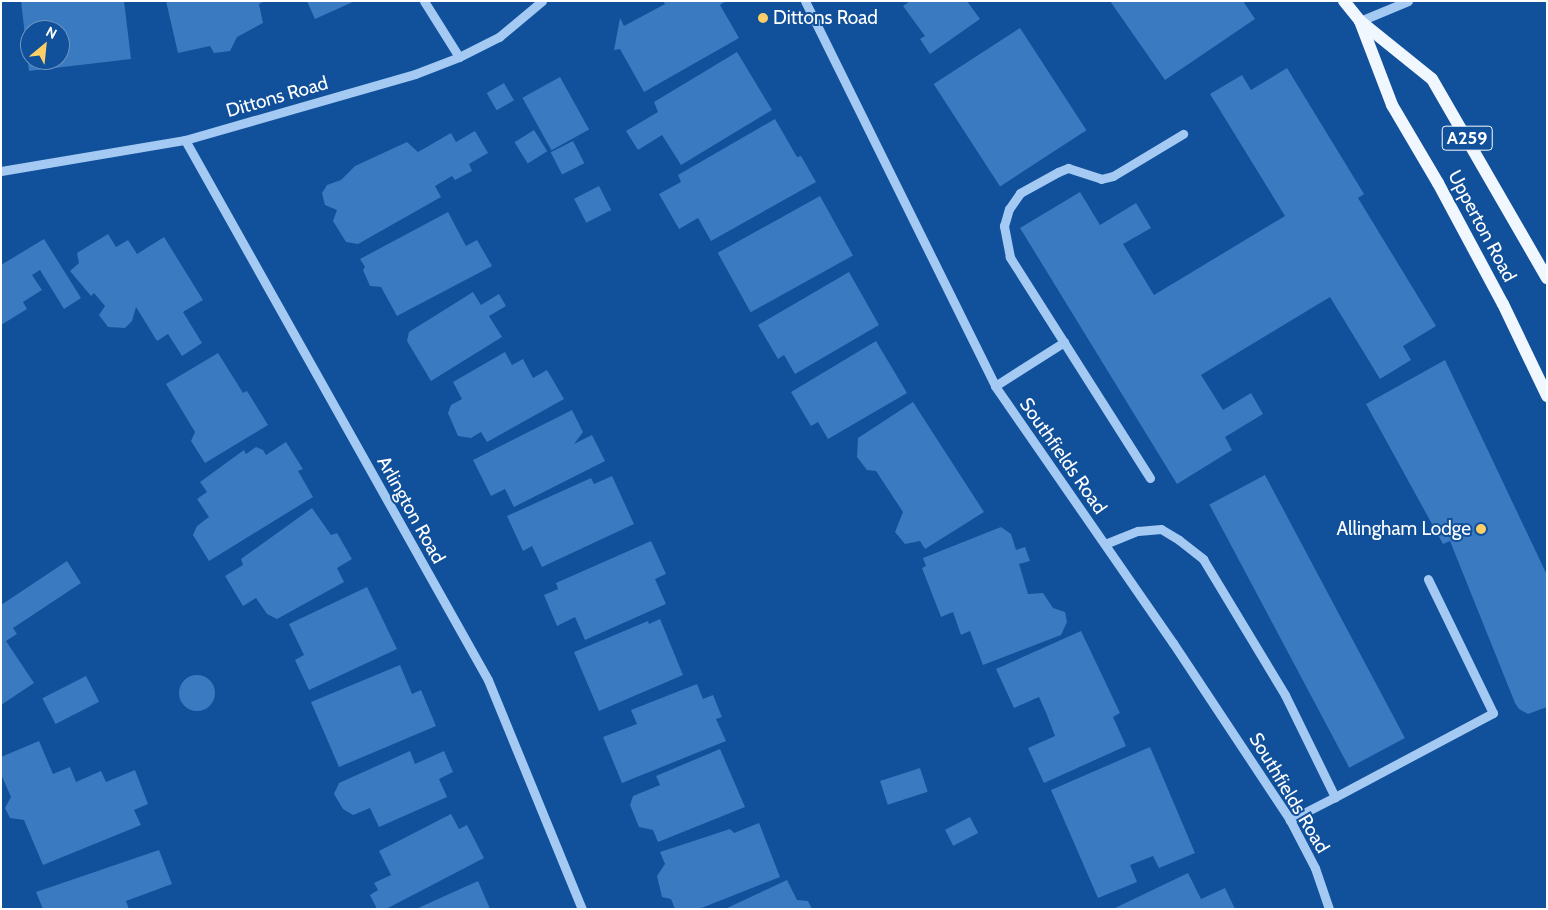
<!DOCTYPE html>
<style>
body{margin:0}
#map{position:relative;width:1548px;height:910px;overflow:hidden;background:#11509a;font-family:Cabin,sans-serif}
div>[style]{position:absolute}
.building>*{inset:0;background:#3a7ac1;transform-origin:0 0}
.round{border-radius:50%}
.minor>*{height:9px;margin:-4.5px;padding:0 4.5px;transform-origin:4.5px;border-radius:4.5px;background:#a4caf4}
.major>*{height:12px;margin:-6px;padding:0 6px;transform-origin:6px;border-radius:6px;background:#f1f7ff}
.dots>*{width:14px;height:14px;translate:-50% -50%;box-sizing:border-box;border:2px solid #11509a;border-radius:50%}
span{translate:-50% -50%;white-space:nowrap;text-align:center;line-height:1.15;-webkit-text-stroke:4px #11509a;paint-order:stroke}
.shield-label span{padding:1px 4px;background:#11509a;border:1px solid;border-radius:4px;-webkit-text-stroke-width:0}
.shield-label{font-size:18px;color:#fff;font-weight:700}
.poi-label{font-size:19px;color:#fff}
.left{translate:0 -50%;text-align:left}
.right{translate:-100% -50%;text-align:right}
.street-label{font-size:19px;color:#fff}
.frame{position:absolute;inset:0;border:2px solid #fff;pointer-events:none}
.north{position:absolute;left:20px;top:20px;width:50px;height:50px;box-sizing:border-box;background:#11509a;border:1px solid #7096c2;border-radius:50%;rotate:28deg;font-size:14px;font-weight:700;line-height:20px;text-align:center;color:#fff}
.north::after{content:'';display:block;margin:auto;width:18px;height:22px;background:#ffcf67;clip-path:polygon(50% 0,100% 100%,50% 72%,0 100%)}
</style>
<div id="map">
<div class="building">
<div style="clip-path:polygon(evenodd,21px 1px,124px 1px,131px 59px,29px 71px,21px 1px,30px 30px,60px 30px,60px 60px,30px 60px,30px 30px)"></div>
<div style="clip-path:polygon(166px 1px,265px 1px,259px 4px,263px 23px,237px 37px,230px 51px,214px 53px,210px 46px,178px 53px)"></div>
<div style="clip-path:polygon(307px 1px,355px 1px,315px 19px)"></div>
<div style="clip-path:polygon(663px 1px,726px 1px,720px 5px,739px 38px,644px 92px,620px 49px,614px 50px,620px 18px,624px 26px,665px 4px)"></div>
<div style="clip-path:polygon(910px 1px,967px 1px,980px 19px,930px 54px,920px 39px,925px 36px,903px 6px)"></div>
<div style="clip-path:polygon(1110px 1px,1243px 1px,1255px 19px,1165px 80px)"></div>
<div style="left:1020px;top:28px;width:122px;height:103px;rotate:57deg"></div>
<div style="clip-path:polygon(737px 52px,772px 110px,681px 165px,662px 135px,638px 150px,626px 131px,658px 112px,654px 102px)"></div>
<div style="clip-path:polygon(1287px 68px,1364px 194px,1358px 198px,1436px 326px,1403px 346px,1411px 360px,1380px 379px,1330px 297px,1201px 375px,1223px 410px,1251px 393px,1263px 414px,1225px 437px,1232px 450px,1177px 484px,1020px 228px,1080px 192px,1100px 225px,1136px 203px,1151px 228px,1123px 244px,1154px 295px,1285px 216px,1210px 94px,1242px 75px,1251px 90px)"></div>
<div style="left:560px;top:77px;width:60px;height:43px;rotate:61deg"></div>
<div style="left:504px;top:83px;width:20px;height:20px;rotate:60deg"></div>
<div style="clip-path:polygon(775px 119px,797px 157px,801px 156px,816px 182px,711px 241px,698px 218px,679px 229px,659px 194px,681px 182px,678px 175px)"></div>
<div style="left:534px;top:130px;width:25px;height:23px;rotate:58deg"></div>
<div style="clip-path:polygon(475px 131px,488px 153px,469px 164px,472px 171px,455px 180px,452px 176px,435px 186px,441px 197px,358px 244px,346px 242px,333px 221px,337px 210px,325px 205px,322px 193px,327px 185px,341px 180px,355px 166px,407px 142px,418px 152px,451px 133px,456px 142px)"></div>
<div style="left:573px;top:141px;width:25px;height:25px;rotate:63deg"></div>
<div style="left:599px;top:186px;width:27px;height:28px;rotate:63deg"></div>
<div style="left:820px;top:196px;width:68px;height:117px;rotate:61deg"></div>
<div style="clip-path:polygon(448px 212px,466px 246px,477px 240px,492px 266px,397px 316px,381px 287px,370px 286px,363px 270px,365px 267px,360px 259px)"></div>
<div style="clip-path:polygon(108px 234px,116px 247px,128px 240px,137px 254px,164px 237px,203px 300px,183px 312px,202px 343px,182px 356px,168px 334px,157px 341px,136px 307px,132px 321px,125px 328px,108px 327px,99px 315px,105px 306px,94px 293px,91px 296px,70px 271px,79px 263px,77px 253px)"></div>
<div style="clip-path:polygon(44px 239px,81px 298px,64px 309px,40px 270px,32px 275px,42px 290px,23px 302px,27px 309px,1px 325px,1px 265px)"></div>
<div style="clip-path:polygon(849px 272px,879px 325px,795px 374px,784px 355px,778px 359px,758px 325px)"></div>
<div style="clip-path:polygon(473px 292px,481px 305px,499px 294px,506px 306px,489px 316px,502px 337px,431px 381px,407px 341px,409px 332px)"></div>
<div style="clip-path:polygon(876px 341px,907px 393px,828px 439px,818px 422px,811px 426px,791px 392px)"></div>
<div style="clip-path:polygon(505px 352px,512px 365px,523px 359px,533px 378px,547px 370px,564px 399px,487px 442px,481px 432px,471px 438px,458px 436px,448px 413px,451px 405px,462px 399px,453px 382px)"></div>
<div style="clip-path:polygon(218px 353px,243px 393px,247px 391px,268px 425px,205px 463px,191px 441px,195px 432px,166px 384px)"></div>
<div style="clip-path:polygon(1445px 360px,1547px 575px,1547px 707px,1528px 714px,1519px 709px,1515px 703px,1450px 541px,1443px 544px,1366px 404px)"></div>
<div style="clip-path:polygon(913px 402px,984px 512px,925px 549px,920px 541px,905px 544px,895px 532px,903px 512px,876px 471px,867px 470px,857px 457px,858px 438px)"></div>
<div style="clip-path:polygon(572px 410px,583px 432px,574px 444px,592px 435px,605px 461px,514px 507px,505px 489px,491px 496px,473px 460px)"></div>
<div style="clip-path:polygon(286px 442px,303px 469px,298px 471px,313px 497px,209px 561px,193px 535px,197px 526px,209px 517px,197px 499px,207px 492px,200px 482px,244px 450px,246px 454px,256px 447px,263px 450px,266px 455px)"></div>
<div style="left:1265px;top:475px;width:298px;height:63px;rotate:62deg"></div>
<div style="clip-path:polygon(612px 476px,634px 524px,542px 567px,532px 546px,523px 551px,507px 516px,591px 478px,594px 484px)"></div>
<div style="clip-path:polygon(312px 508px,331px 535px,337px 533px,352px 559px,337px 568px,344px 582px,277px 619px,267px 614px,256px 598px,243px 606px,225px 576px,243px 565px,241px 559px)"></div>
<div style="clip-path:polygon(1001px 527px,1011px 534px,1016px 550px,1025px 547px,1030px 561px,1019px 564px,1028px 594px,1043px 593px,1053px 608px,1065px 612px,1067px 622px,1061px 635px,983px 665px,970px 631px,961px 635px,953px 612px,941px 617px,922px 568px,926px 566px,923px 558px)"></div>
<div style="clip-path:polygon(651px 541px,666px 574px,655px 579px,666px 604px,585px 640px,575px 617px,557px 626px,544px 595px,558px 589px,556px 583px)"></div>
<div style="clip-path:polygon(67px 561px,81px 583px,13px 628px,17px 634px,6px 641px,34px 683px,1px 705px,1px 605px)"></div>
<div style="clip-path:polygon(367px 587px,397px 649px,309px 690px,295px 660px,304px 655px,289px 624px)"></div>
<div style="clip-path:polygon(660px 619px,683px 675px,599px 711px,574px 652px,648px 621px,649px 624px)"></div>
<div style="clip-path:polygon(1081px 631px,1120px 713px,1113px 717px,1126px 746px,1044px 783px,1028px 748px,1055px 736px,1047px 715px,1039px 697px,1014px 708px,996px 669px)"></div>
<div style="clip-path:polygon(400px 665px,412px 694px,421px 690px,436px 726px,339px 767px,311px 702px)"></div>
<div class="round" style="left:179px;top:675px;width:36px;height:36px"></div>
<div style="left:86px;top:676px;width:29px;height:49px;rotate:63deg"></div>
<div style="clip-path:polygon(697px 684px,703px 699px,713px 695px,722px 717px,716px 719px,726px 741px,622px 783px,603px 737px,637px 724px,631px 710px)"></div>
<div style="clip-path:polygon(39px 741px,53px 774px,70px 767px,76px 782px,101px 771px,106px 782px,135px 770px,148px 804px,134px 810px,141px 825px,43px 865px,24px 820px,10px 818px,5px 808px,11px 797px,1px 774px,1px 757px)"></div>
<div style="clip-path:polygon(1150px 747px,1195px 853px,1159px 868px,1153px 856px,1130px 865px,1137px 882px,1098px 898px,1051px 790px)"></div>
<div style="clip-path:polygon(720px 749px,745px 807px,658px 842px,653px 830px,639px 827px,630px 805px,633px 796px,660px 785px,656px 776px)"></div>
<div style="clip-path:polygon(410px 751px,415px 764px,444px 751px,453px 772px,439px 779px,447px 797px,379px 827px,370px 808px,353px 815px,343px 809px,334px 794px,339px 783px)"></div>
<div style="left:920px;top:768px;width:25px;height:42px;rotate:72deg"></div>
<div style="clip-path:polygon(451px 814px,459px 829px,467px 825px,484px 858px,386px 909px,377px 909px,370px 895px,378px 890px,374px 883px,391px 875px,379px 851px)"></div>
<div style="left:970px;top:817px;width:18px;height:28px;rotate:63deg"></div>
<div style="clip-path:polygon(759px 823px,780px 877px,699px 909px,675px 909px,671px 899px,662px 897px,657px 876px,665px 864px,660px 852px,730px 829px,734px 833px)"></div>
<div style="clip-path:polygon(159px 850px,172px 884px,126px 901px,129px 909px,43px 909px,36px 892px)"></div>
<div style="clip-path:polygon(1188px 873px,1201px 899px,1225px 888px,1235px 909px,1113px 909px)"></div>
<div style="clip-path:polygon(787px 880px,797px 900px,808px 901px,812px 909px,725px 909px)"></div>
<div style="clip-path:polygon(478px 881px,490px 909px,416px 909px)"></div>
</div>
<div class="minor">
<div style="left:424px;top:1px;width:66px;rotate:58deg"></div>
<div style="left:805px;top:1px;width:429px;rotate:63.7deg"></div>
<div style="left:995px;top:386px;width:313px;rotate:55.3deg"></div>
<div style="left:1173px;top:643px;width:212px;rotate:56.5deg"></div>
<div style="left:1290px;top:820px;width:54px;rotate:62.5deg"></div>
<div style="left:1315px;top:868px;width:43px;rotate:71.1deg"></div>
<div style="left:1360px;top:21px;width:52px;rotate:-22.6deg"></div>
<div style="left:185px;top:140px;width:619px;rotate:60.7deg"></div>
<div style="left:488px;top:680px;width:248px;rotate:67.7deg"></div>
<div style="left:1px;top:171px;width:187px;rotate:-9.6deg"></div>
<div style="left:185px;top:140px;width:239px;rotate:-16deg"></div>
<div style="left:415px;top:74px;width:47px;rotate:-21.1deg"></div>
<div style="left:459px;top:57px;width:45px;rotate:-26.6deg"></div>
<div style="left:499px;top:37px;width:56px;rotate:-39.9deg"></div>
<div style="left:995px;top:386px;width:82px;rotate:-32.5deg"></div>
<div style="left:1150px;top:478px;width:262px;rotate:-122.4deg"></div>
<div style="left:1010px;top:257px;width:32px;rotate:-101deg"></div>
<div style="left:1004px;top:226px;width:18px;rotate:-74deg"></div>
<div style="left:1009px;top:209px;width:19px;rotate:-55deg"></div>
<div style="left:1020px;top:193px;width:43px;rotate:-28.9deg"></div>
<div style="left:1058px;top:172px;width:11px;rotate:-22deg"></div>
<div style="left:1068px;top:168px;width:35px;rotate:18deg"></div>
<div style="left:1101px;top:179px;width:12px;rotate:-14deg"></div>
<div style="left:1113px;top:176px;width:82px;rotate:-31deg"></div>
<div style="left:1105px;top:544px;width:35px;rotate:-22deg"></div>
<div style="left:1138px;top:531px;width:23px;rotate:-5deg"></div>
<div style="left:1161px;top:529px;width:21px;rotate:31deg"></div>
<div style="left:1179px;top:540px;width:31px;rotate:38deg"></div>
<div style="left:1203px;top:559px;width:159px;rotate:58.9deg"></div>
<div style="left:1285px;top:695px;width:114px;rotate:63.9deg"></div>
<div style="left:1335px;top:797px;width:51px;rotate:152.9deg"></div>
<div style="left:1335px;top:797px;width:179px;rotate:-28deg"></div>
<div style="left:1493px;top:713px;width:149px;rotate:-115.9deg"></div>
</div>
<div class="major">
<div style="left:1344px;top:1px;width:26px;rotate:51deg"></div>
<div style="left:1360px;top:21px;width:92px;rotate:38.9deg"></div>
<div style="left:1432px;top:79px;width:230px;rotate:60deg"></div>
<div style="left:1360px;top:21px;width:90px;rotate:69.1deg"></div>
<div style="left:1392px;top:105px;width:91px;rotate:59.5deg"></div>
<div style="left:1438px;top:183px;width:137px;rotate:61.8deg"></div>
<div style="left:1503px;top:304px;width:102px;rotate:64.4deg"></div>
</div>
<div class="dots">
<div style="left:763px;top:18px;background:#ffcf67"></div>
<div style="left:1481px;top:529px;background:#ffcf67"></div>
</div>
<div class="shield-label">
<span style="left:1467px;top:138px">A259</span>
</div>
<div class="poi-label">
<span class="left" style="left:773px;top:18px">Dittons Road</span>
<span class="right" style="left:1471px;top:529px">Allingham Lodge</span>
</div>
<div class="street-label">
<span style="left:277px;top:97px;rotate:-16deg">Dittons Road</span>
<span style="left:1482px;top:226px;rotate:62deg">Upperton Road</span>
<span style="left:1063px;top:456px;rotate:55deg">Southfields Road</span>
<span style="left:411px;top:510px;rotate:61deg">Arlington Road</span>
<span style="left:1289px;top:793px;rotate:59deg">Southfields Road</span>
</div>
<div class="frame"></div>
<div class="north">N</div>
</div>
